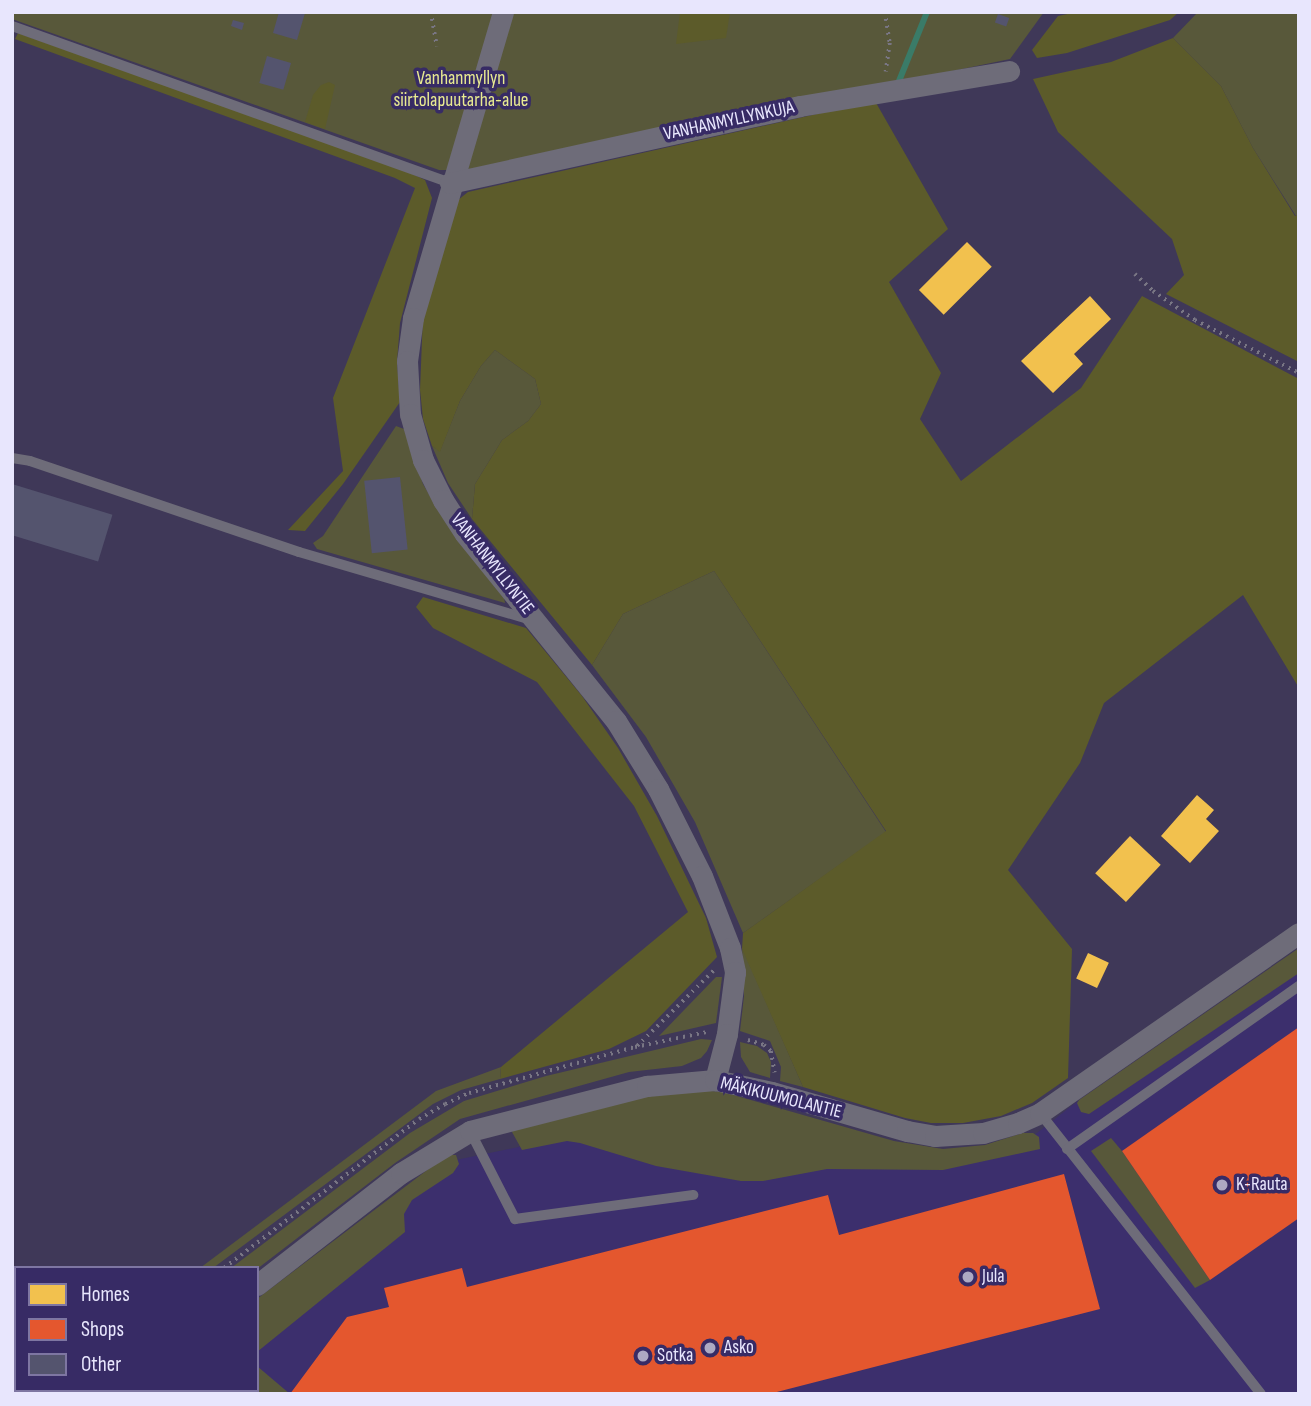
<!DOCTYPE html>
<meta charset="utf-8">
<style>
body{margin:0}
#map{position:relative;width:1311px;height:1406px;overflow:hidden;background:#3f3858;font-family:"Sofia Sans Condensed",sans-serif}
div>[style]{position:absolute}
.built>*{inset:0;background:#3c2f6d}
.green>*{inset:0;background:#58583a}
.forest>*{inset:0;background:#5c5b2a}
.homes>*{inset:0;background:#f2c14e;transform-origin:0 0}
.shops>*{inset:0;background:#e4572e}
.stream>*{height:6px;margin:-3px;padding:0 3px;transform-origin:3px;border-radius:3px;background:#3a7b68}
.building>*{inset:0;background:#54546e;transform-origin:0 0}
.path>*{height:3.5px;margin-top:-1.75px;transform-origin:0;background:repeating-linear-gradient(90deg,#797684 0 2px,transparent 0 7px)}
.service>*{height:10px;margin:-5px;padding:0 5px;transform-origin:5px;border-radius:5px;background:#6e6c79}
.minor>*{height:21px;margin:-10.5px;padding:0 10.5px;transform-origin:10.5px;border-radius:10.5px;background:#6e6c79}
.dots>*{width:19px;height:19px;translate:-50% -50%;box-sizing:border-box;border:4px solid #372b65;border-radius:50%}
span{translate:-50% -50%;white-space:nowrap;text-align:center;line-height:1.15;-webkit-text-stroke:7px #372b65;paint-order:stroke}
.park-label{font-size:19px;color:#e9eb91}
.street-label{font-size:19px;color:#e8e6fd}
.poi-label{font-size:19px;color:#e8e6fd}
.left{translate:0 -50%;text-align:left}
.frame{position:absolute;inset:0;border:14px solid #e8e6fd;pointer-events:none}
.legend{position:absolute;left:14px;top:1266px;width:245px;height:126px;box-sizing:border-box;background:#372b65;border:2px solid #7e76a2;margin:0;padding:9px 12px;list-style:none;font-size:21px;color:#e8e6fd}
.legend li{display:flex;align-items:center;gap:14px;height:35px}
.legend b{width:35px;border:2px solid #7e76a2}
</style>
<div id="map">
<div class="built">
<div style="clip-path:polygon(1299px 949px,1299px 1394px,158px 1394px,162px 1390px,257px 1390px,257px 1315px,451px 1161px,572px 1136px,739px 1168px,1023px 1144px,1079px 1100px)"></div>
</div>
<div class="green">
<div style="clip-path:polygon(12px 12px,1044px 12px,1010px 59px,478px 170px,439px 170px,12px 19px)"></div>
<div style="clip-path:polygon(1198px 12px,1299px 12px,1299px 215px,1296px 216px,1253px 148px,1221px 86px,1173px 38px)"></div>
<div style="clip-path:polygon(495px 350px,535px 379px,541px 404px,528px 421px,502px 440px,475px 484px,472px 519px,448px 483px,432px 446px,440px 451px,460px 401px,481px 366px)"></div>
<div style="clip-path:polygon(396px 426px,404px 429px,423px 484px,441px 515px,504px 598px,505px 603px,317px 549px,313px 543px,323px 536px)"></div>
<div style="clip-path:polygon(714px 571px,886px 832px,743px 933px,695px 822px,646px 737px,592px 665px,623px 614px)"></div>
<div style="clip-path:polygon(1299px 948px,1299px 973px,1089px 1114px,1081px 1112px,1077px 1103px,1079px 1100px)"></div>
<div style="clip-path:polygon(742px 949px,745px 954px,803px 1087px,780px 1081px,781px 1067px,770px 1041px,740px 1031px,744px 996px)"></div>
<div style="clip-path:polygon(716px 977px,722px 977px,716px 1023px,659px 1036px)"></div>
<div style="clip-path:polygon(701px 1039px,712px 1040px,707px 1051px,701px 1058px,682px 1066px,629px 1072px,460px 1119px,395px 1163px,257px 1269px,231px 1268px,410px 1133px,464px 1101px,546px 1076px)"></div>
<div style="clip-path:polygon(740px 1042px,757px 1046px,767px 1053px,771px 1062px,770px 1078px,750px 1072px,741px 1057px)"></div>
<div style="clip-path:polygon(501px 1067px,500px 1079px,461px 1090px,433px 1104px,213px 1268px,200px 1268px,436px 1091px)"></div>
<div style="clip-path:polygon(699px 1090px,723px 1092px,894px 1141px,943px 1149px,985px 1145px,1023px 1133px,1033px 1133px,1039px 1137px,1040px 1149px,943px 1170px,827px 1169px,763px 1181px,741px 1181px,656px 1166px,580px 1143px,567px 1141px,522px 1150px,512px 1132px,515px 1126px,617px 1100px)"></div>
<div style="clip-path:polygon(1111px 1138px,1122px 1151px,1210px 1280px,1195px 1288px,1091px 1151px)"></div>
<div style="clip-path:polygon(447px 1155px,456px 1155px,459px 1164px,453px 1173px,412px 1200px,404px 1214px,405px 1232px,257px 1352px,257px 1299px)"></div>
<div style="clip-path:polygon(257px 1366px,290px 1394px,219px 1394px,220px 1390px,257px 1390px)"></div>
</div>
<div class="forest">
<div style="clip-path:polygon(680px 12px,730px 12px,726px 38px,676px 44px)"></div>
<div style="clip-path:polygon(1077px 12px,1179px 12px,1170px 20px,1123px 35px,1067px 53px,1037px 58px,1032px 50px,1058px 16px)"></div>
<div style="clip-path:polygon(18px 33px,402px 169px,425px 180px,432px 198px,400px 323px,397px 362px,400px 402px,343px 484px,305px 531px,288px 530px,343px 471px,333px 398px,415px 188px,395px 178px,15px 39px)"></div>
<div style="clip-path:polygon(1173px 38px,1221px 86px,1253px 148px,1295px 216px,1299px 215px,1299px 362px,1166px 294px,1184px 275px,1172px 239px,1058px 132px,1033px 79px,1111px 62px)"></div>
<div style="clip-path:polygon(329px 82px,335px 85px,325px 129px,305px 122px,313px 95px,321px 85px)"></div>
<div style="clip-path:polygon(875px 101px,948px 229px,889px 282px,941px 373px,920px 419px,961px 481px,1081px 388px,1142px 296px,1299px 379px,1299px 688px,1243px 595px,1104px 703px,1080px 763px,1008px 870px,1072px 949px,1068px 1078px,1032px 1103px,1001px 1116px,963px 1123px,931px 1123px,905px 1118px,803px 1087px,742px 949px,743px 933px,886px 831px,714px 571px,623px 614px,592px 665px,472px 519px,475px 484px,502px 440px,528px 421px,541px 404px,535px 379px,495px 350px,481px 366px,460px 401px,440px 452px,432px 446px,423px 419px,420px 390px,423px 314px,458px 200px,468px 192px)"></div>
<div style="clip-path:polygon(423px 597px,526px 628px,582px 696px,618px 748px,657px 816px,706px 918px,717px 957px,646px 1031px,609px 1049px,500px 1079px,501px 1067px,688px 912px,634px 806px,537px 682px,433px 628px,416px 607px)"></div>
</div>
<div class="homes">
<div style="left:967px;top:242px;width:35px;height:68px;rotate:45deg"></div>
<div style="clip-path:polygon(1090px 296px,1111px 319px,1074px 354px,1083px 364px,1053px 393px,1021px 361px)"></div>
<div style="clip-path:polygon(1197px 795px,1214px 810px,1206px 819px,1219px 831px,1190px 863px,1161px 836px)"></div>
<div style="left:1130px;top:836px;width:42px;height:51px;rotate:43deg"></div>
<div style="left:1088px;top:953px;width:23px;height:28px;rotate:25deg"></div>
</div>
<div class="shops">
<div style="clip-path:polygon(1299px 1027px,1299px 1218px,1210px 1280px,1122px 1151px)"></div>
<div style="clip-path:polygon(1064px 1174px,1100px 1309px,769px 1394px,290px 1394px,347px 1317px,389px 1307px,384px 1288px,462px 1268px,467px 1287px,828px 1195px,839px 1235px)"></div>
</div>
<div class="stream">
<div style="left:899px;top:81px;width:74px;rotate:-67.9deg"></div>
</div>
<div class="building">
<div style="clip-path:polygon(279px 12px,305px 13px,297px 40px,273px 33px)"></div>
<div style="left:998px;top:14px;width:12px;height:9px;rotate:20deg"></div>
<div style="clip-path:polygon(233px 20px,244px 23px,242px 30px,231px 26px)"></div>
<div style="left:267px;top:56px;width:25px;height:28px;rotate:16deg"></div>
<div style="left:400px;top:477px;width:73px;height:36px;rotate:84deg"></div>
<div style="left:12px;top:484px;width:105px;height:49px;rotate:17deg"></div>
</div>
<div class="path">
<div style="left:431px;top:12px;width:35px;rotate:80deg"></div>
<div style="left:885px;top:12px;width:31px;rotate:81deg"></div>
<div style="left:890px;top:43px;width:29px;rotate:98deg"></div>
<div style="left:1135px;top:274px;width:25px;rotate:43deg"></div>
<div style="left:1153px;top:291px;width:51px;rotate:34.6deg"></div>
<div style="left:1195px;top:320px;width:117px;rotate:27deg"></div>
<div style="left:748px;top:1040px;width:17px;rotate:17deg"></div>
<div style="left:764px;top:1045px;width:9px;rotate:41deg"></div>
<div style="left:771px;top:1051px;width:22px;rotate:80deg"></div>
<div style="left:637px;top:1046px;width:108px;rotate:-44.6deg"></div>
<div style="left:224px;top:1268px;width:245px;rotate:-37.4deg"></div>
<div style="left:419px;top:1119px;width:30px;rotate:-30deg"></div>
<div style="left:445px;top:1104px;width:26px;rotate:-25deg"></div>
<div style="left:469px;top:1093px;width:172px;rotate:-15.5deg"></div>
<div style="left:635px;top:1047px;width:74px;rotate:-11.8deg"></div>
<div style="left:58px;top:1394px;width:6px;rotate:-45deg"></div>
</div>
<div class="service">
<div style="left:12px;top:26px;width:465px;rotate:19.7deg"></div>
<div style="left:12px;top:458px;width:18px;rotate:9deg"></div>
<div style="left:30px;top:461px;width:284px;rotate:18.7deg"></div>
<div style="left:299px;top:552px;width:243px;rotate:16.3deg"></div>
<div style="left:1040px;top:1113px;width:357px;rotate:51.8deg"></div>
<div style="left:470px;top:1131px;width:99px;rotate:62.9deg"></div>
<div style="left:515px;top:1219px;width:180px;rotate:-7.7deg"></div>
<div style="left:1067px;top:1149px;width:284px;rotate:-35.1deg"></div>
<div style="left:193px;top:1390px;width:5px;rotate:53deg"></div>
</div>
<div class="minor">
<div style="left:503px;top:12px;width:319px;rotate:106.4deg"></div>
<div style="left:413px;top:318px;width:43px;rotate:97.9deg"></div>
<div style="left:407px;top:361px;width:53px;rotate:86.8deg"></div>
<div style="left:410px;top:414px;width:48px;rotate:74.2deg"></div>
<div style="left:423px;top:460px;width:45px;rotate:63.4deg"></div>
<div style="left:443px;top:500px;width:40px;rotate:57.1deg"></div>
<div style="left:465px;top:534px;width:240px;rotate:51.1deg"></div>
<div style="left:616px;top:721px;width:80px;rotate:58.3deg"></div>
<div style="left:658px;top:789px;width:97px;rotate:63.2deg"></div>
<div style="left:702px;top:876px;width:77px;rotate:68.7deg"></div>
<div style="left:730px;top:948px;width:25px;rotate:78deg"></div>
<div style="left:735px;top:972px;width:63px;rotate:97.4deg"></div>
<div style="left:727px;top:1034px;width:48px;rotate:104.6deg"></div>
<div style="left:450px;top:183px;width:358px;rotate:-12.4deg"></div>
<div style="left:800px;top:106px;width:212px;rotate:-9.5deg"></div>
<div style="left:257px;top:1285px;width:182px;rotate:-37.9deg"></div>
<div style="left:401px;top:1173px;width:81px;rotate:-31.3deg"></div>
<div style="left:470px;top:1131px;width:183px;rotate:-14.3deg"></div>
<div style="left:647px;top:1086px;width:68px;rotate:-5deg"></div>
<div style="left:715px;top:1080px;width:58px;rotate:11.9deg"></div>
<div style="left:772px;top:1092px;width:141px;rotate:16.1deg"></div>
<div style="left:907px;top:1131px;width:28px;rotate:10deg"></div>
<div style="left:935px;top:1136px;width:48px;rotate:-3.6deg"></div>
<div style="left:983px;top:1133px;width:36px;rotate:-16deg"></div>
<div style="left:1018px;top:1123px;width:24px;rotate:-24deg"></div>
<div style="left:1040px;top:1113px;width:315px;rotate:-34.8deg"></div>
<div style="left:115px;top:1394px;width:6px;rotate:-45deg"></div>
</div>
<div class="dots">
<div style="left:1222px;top:1185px;background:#ada9c3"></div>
<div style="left:968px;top:1277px;background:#ada9c3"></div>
<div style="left:710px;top:1348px;background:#ada9c3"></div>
<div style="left:643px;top:1356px;background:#ada9c3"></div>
</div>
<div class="park-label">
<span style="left:461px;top:90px">Vanhanmyllyn<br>siirtolapuutarha-alue</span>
</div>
<div class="street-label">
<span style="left:729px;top:121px;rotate:-12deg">VANHANMYLLYNKUJA</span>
<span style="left:492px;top:564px;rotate:52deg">VANHANMYLLYNTIE</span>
<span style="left:781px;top:1098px;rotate:14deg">MÄKIKUUMOLANTIE</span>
</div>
<div class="poi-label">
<span class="left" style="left:1236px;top:1185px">K-Rauta</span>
<span class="left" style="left:982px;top:1277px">Jula</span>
<span class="left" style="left:724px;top:1348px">Asko</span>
<span class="left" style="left:657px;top:1356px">Sotka</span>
</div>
<div class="frame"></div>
<ul class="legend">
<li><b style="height:19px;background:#f2c14e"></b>Homes</li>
<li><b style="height:19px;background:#e4572e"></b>Shops</li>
<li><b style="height:19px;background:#54546e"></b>Other</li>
</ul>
</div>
